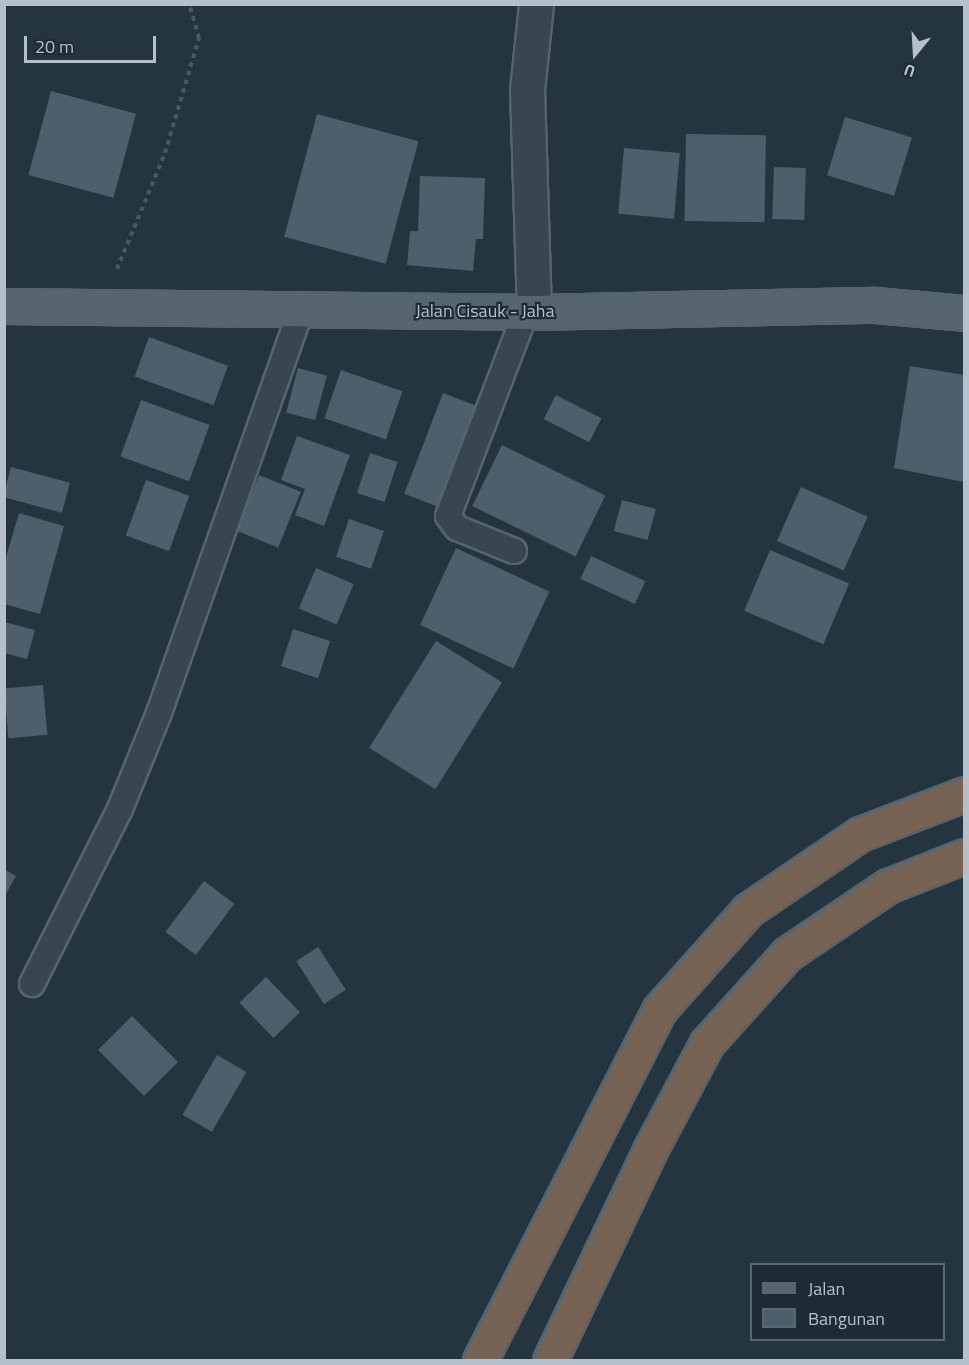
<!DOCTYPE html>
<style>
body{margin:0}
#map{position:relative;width:969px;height:1365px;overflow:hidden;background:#243540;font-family:"Titillium Web",sans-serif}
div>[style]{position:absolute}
.building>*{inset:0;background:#4c5f6b;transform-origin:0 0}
.path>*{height:4px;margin-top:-2px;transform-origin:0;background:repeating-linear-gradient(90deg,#445d5b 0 4.5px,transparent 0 9px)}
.roads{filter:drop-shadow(2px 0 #56646d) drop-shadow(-2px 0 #56646d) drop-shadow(0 2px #56646d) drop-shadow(0 -2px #56646d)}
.lane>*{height:24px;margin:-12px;padding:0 12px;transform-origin:12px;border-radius:12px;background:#384650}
.street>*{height:33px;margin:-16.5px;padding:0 16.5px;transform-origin:16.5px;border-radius:16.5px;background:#384650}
.primary>*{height:33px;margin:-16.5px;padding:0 16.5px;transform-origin:16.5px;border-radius:16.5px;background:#566570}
.highway>*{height:33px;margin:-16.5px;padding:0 16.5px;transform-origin:16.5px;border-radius:16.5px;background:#766354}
span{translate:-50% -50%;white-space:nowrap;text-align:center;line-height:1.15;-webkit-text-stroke:4.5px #1d2b35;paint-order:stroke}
.street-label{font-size:18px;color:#b4c1ca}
.frame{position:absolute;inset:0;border:6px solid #b4c1ca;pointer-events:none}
.legend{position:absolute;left:750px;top:1263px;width:195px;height:78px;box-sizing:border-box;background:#1d2b35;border:2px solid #596771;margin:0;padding:8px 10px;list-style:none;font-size:18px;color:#b4c1ca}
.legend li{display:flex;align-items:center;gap:12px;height:30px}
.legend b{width:30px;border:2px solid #596771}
.north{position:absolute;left:885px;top:24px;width:60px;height:60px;-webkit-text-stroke:4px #1d2b35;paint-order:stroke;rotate:198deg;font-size:16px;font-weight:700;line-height:24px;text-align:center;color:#b4c1ca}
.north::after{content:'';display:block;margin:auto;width:21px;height:27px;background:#b4c1ca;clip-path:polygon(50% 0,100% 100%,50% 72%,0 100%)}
.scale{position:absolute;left:24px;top:36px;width:132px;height:27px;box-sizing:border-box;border:3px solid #b4c1ca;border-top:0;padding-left:8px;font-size:18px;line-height:21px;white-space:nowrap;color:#b4c1ca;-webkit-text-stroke:4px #1d2b35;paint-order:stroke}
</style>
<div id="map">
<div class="building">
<div style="left:51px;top:91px;width:88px;height:87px;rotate:15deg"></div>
<div style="left:317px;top:114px;width:105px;height:127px;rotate:15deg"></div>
<div style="left:845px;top:117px;width:70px;height:61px;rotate:17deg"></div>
<div style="left:686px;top:134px;width:80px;height:87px;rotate:1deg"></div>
<div style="left:624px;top:148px;width:56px;height:66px;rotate:5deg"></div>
<div style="left:774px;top:167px;width:32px;height:52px;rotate:2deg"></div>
<div style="clip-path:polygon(420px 176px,485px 178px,483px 239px,476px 239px,473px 271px,407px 265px,410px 231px,418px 231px)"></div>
<div style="left:149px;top:337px;width:84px;height:42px;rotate:20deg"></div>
<div style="clip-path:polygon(910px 366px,964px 375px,964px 482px,894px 468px)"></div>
<div style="left:298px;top:368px;width:30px;height:46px;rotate:15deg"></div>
<div style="left:341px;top:370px;width:65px;height:51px;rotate:19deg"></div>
<div style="left:443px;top:393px;width:40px;height:108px;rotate:21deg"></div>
<div style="left:556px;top:395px;width:51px;height:27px;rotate:27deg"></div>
<div style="left:141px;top:400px;width:73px;height:60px;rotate:20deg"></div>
<div style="clip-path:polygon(297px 436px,350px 455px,324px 526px,295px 515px,305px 489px,281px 480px)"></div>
<div style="left:502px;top:445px;width:115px;height:68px;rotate:26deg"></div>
<div style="left:370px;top:453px;width:29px;height:42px;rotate:18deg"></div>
<div style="left:11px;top:467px;width:61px;height:31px;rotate:15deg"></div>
<div style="left:259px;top:475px;width:45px;height:60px;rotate:22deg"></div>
<div style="left:146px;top:480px;width:46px;height:59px;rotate:20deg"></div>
<div style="left:801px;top:487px;width:73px;height:59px;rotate:24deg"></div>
<div style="left:622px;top:500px;width:35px;height:32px;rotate:15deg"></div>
<div style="clip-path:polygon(19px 513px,64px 526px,40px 614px,4px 604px,4px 564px)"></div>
<div style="left:349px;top:519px;width:37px;height:40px;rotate:19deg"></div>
<div style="left:456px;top:548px;width:103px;height:85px;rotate:25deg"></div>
<div style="left:770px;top:550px;width:86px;height:66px;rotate:23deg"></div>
<div style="left:591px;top:556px;width:60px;height:25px;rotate:25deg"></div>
<div style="left:316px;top:568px;width:41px;height:44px;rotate:23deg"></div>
<div style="clip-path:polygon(4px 622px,35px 630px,27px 659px,4px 653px)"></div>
<div style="left:293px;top:629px;width:39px;height:39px;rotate:18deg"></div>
<div style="left:436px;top:641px;width:78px;height:126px;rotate:32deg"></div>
<div style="left:43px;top:685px;width:50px;height:39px;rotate:85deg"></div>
<div style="clip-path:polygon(4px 869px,16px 876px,4px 897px)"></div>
<div style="left:204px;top:881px;width:38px;height:64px;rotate:37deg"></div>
<div style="left:318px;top:947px;width:51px;height:26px;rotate:57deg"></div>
<div style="left:266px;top:977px;width:49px;height:37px;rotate:46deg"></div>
<div style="left:132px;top:1016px;width:65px;height:48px;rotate:45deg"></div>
<div style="left:217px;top:1055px;width:34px;height:69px;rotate:30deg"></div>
</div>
<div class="path">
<div style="left:117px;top:269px;width:126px;rotate:-67.5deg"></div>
<div style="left:165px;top:153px;width:120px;rotate:-73.5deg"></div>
<div style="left:199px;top:38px;width:35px;rotate:-106deg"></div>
</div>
<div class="roads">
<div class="lane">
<div style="left:514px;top:551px;width:61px;rotate:-158deg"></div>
<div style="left:457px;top:528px;width:15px;rotate:-127deg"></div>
<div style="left:448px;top:516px;width:218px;rotate:-69.1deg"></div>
<div style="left:32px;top:984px;width:196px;rotate:-63.3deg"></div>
<div style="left:120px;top:809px;width:104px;rotate:-67.9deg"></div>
<div style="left:159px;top:713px;width:427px;rotate:-70.6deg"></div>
</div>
<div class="street">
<div style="left:534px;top:312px;width:222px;rotate:-91.8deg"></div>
<div style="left:527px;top:90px;width:86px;rotate:-84deg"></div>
</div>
<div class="primary">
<div style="left:4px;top:306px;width:530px;rotate:0.65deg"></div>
<div style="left:534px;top:312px;width:341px;rotate:-1.2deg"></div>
<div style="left:875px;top:305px;width:89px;rotate:5.1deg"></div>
</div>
<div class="highway">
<div style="left:480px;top:1360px;width:393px;rotate:-62.9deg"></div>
<div style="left:659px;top:1010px;width:134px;rotate:-48.3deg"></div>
<div style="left:748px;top:910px;width:135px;rotate:-34.2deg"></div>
<div style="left:860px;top:834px;width:111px;rotate:-21deg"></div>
<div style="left:550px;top:1360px;width:233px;rotate:-64.5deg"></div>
<div style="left:650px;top:1150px;width:121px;rotate:-62deg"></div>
<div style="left:707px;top:1043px;width:120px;rotate:-48deg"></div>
<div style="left:787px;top:954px;width:122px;rotate:-34deg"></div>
<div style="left:888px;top:886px;width:82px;rotate:-21.5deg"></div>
</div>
</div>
<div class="street-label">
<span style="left:485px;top:311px">Jalan Cisauk - Jaha</span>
</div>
<div class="frame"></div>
<ul class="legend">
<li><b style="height:8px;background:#566570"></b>Jalan</li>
<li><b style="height:16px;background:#4c5f6b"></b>Bangunan</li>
</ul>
<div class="north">U</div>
<div class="scale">20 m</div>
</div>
